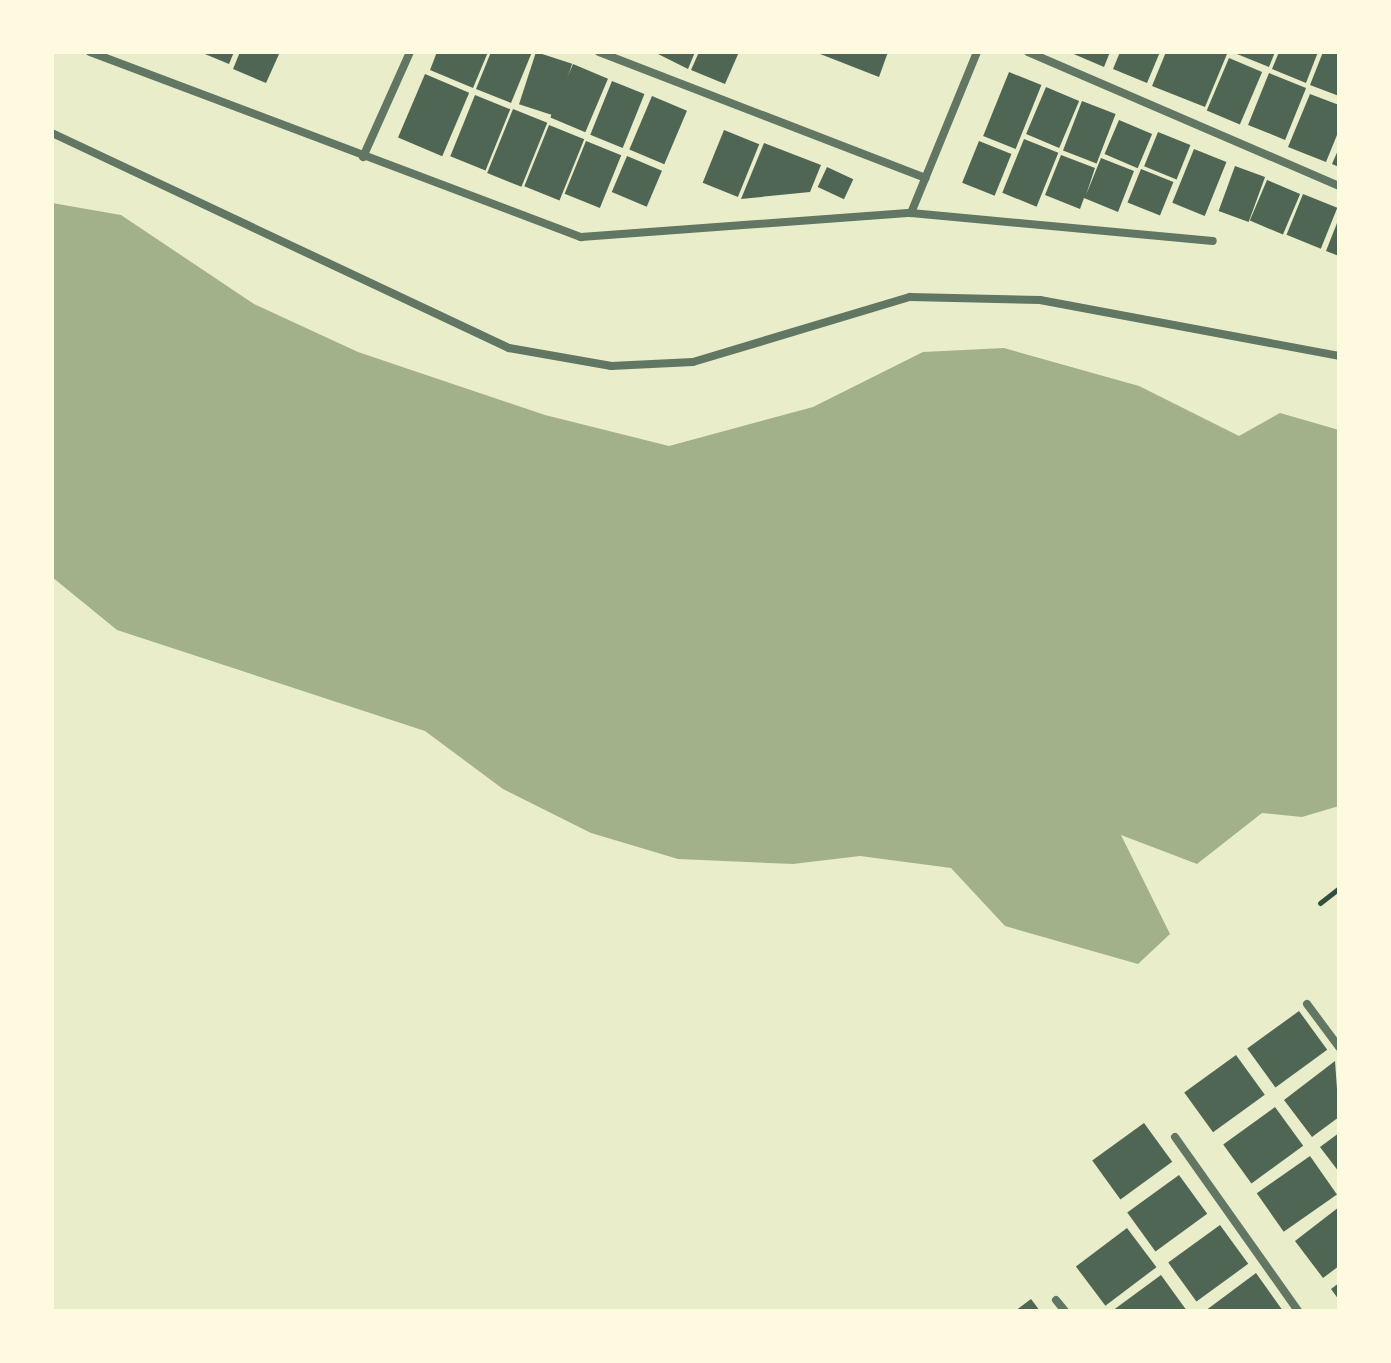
<!DOCTYPE html>
<style>
body{margin:0}
#map{position:relative;width:1391px;height:1363px;overflow:hidden;background:#e9edc9;font-family:"Varela Round",sans-serif}
div>[style]{position:absolute}
.water>*{inset:0;background:#a3b18a}
.building>*{inset:0;background:#4f6655;transform-origin:0 0}
.path>*{height:5px;margin:-2.5px;padding:0 2.5px;transform-origin:2.5px;border-radius:2.5px;background:#344e41}
.minor>*{height:8px;margin:-4px;padding:0 4px;transform-origin:4px;border-radius:4px;background:#617663}
span{translate:-50% -50%;white-space:nowrap;text-align:center;line-height:1.15;-webkit-text-stroke:7px #fefae0;paint-order:stroke}
.frame{position:absolute;inset:0;border:54px solid #fefae0;pointer-events:none}
</style>
<div id="map">
<div class="water">
<div style="clip-path:polygon(52px 203px,121px 215px,254px 304px,358px 352px,545px 415px,669px 446px,813px 407px,923px 352px,1004px 348px,1139px 386px,1239px 436px,1280px 413px,1339px 430px,1339px 806px,1302px 817px,1262px 813px,1197px 864px,1121px 835px,1170px 934px,1138px 964px,1005px 926px,951px 868px,860px 856px,793px 864px,678px 859px,591px 833px,503px 789px,425px 731px,117px 630px,52px 577px)"></div>
</div>
<div class="building">
<div style="clip-path:polygon(200px 52px,234px 52px,229px 64px)"></div>
<div style="clip-path:polygon(240px 52px,280px 52px,266px 83px,233px 69px)"></div>
<div style="clip-path:polygon(437px 52px,488px 52px,473px 88px,430px 70px)"></div>
<div style="clip-path:polygon(491px 52px,532px 52px,511px 103px,476px 89px)"></div>
<div style="left:536px;top:52px;width:38px;height:55px;rotate:18deg"></div>
<div style="clip-path:polygon(654px 52px,695px 52px,688px 69px)"></div>
<div style="clip-path:polygon(699px 52px,739px 52px,725px 84px,691px 70px)"></div>
<div style="clip-path:polygon(815px 52px,888px 52px,879px 77px)"></div>
<div style="clip-path:polygon(1069px 52px,1110px 52px,1104px 67px)"></div>
<div style="clip-path:polygon(1120px 52px,1160px 52px,1147px 83px,1113px 69px)"></div>
<div style="clip-path:polygon(1166px 52px,1227px 54px,1205px 107px,1152px 86px)"></div>
<div style="clip-path:polygon(1232px 52px,1275px 52px,1269px 67px)"></div>
<div style="clip-path:polygon(1279px 52px,1318px 52px,1306px 83px,1272px 69px)"></div>
<div style="clip-path:polygon(1323px 52px,1339px 52px,1339px 96px,1310px 85px)"></div>
<div style="left:1229px;top:58px;width:36px;height:57px;rotate:23deg"></div>
<div style="left:573px;top:64px;width:38px;height:58px;rotate:23deg"></div>
<div style="left:1009px;top:72px;width:35px;height:69px;rotate:22deg"></div>
<div style="left:1269px;top:73px;width:40px;height:56px;rotate:22deg"></div>
<div style="left:425px;top:74px;width:48px;height:69px;rotate:23deg"></div>
<div style="left:612px;top:81px;width:35px;height:58px;rotate:22deg"></div>
<div style="left:1046px;top:87px;width:36px;height:51px;rotate:23deg"></div>
<div style="clip-path:polygon(1310px 94px,1339px 105px,1339px 130px,1326px 162px,1288px 147px)"></div>
<div style="left:475px;top:95px;width:38px;height:66px;rotate:22deg"></div>
<div style="left:652px;top:96px;width:38px;height:58px;rotate:23deg"></div>
<div style="left:1082px;top:101px;width:36px;height:53px;rotate:21deg"></div>
<div style="left:513px;top:109px;width:37px;height:69px;rotate:22deg"></div>
<div style="left:1119px;top:120px;width:36px;height:37px;rotate:23deg"></div>
<div style="left:549px;top:125px;width:38px;height:66px;rotate:22deg"></div>
<div style="left:724px;top:130px;width:38px;height:57px;rotate:22deg"></div>
<div style="left:1158px;top:132px;width:35px;height:37px;rotate:22deg"></div>
<div style="left:1024px;top:139px;width:37px;height:58px;rotate:22deg"></div>
<div style="left:586px;top:141px;width:38px;height:57px;rotate:22deg"></div>
<div style="left:979px;top:141px;width:35px;height:45px;rotate:22deg"></div>
<div style="clip-path:polygon(764px 143px,821px 165px,810px 192px,741px 199px)"></div>
<div style="clip-path:polygon(1339px 148px,1339px 167px,1332px 164px)"></div>
<div style="left:1194px;top:149px;width:35px;height:58px;rotate:22deg"></div>
<div style="clip-path:polygon(1061px 155px,1095px 168px,1086px 195px,1101px 158px,1134px 171px,1118px 212px,1084px 198px,1080px 209px,1045px 195px)"></div>
<div style="left:627px;top:156px;width:38px;height:39px;rotate:23deg"></div>
<div style="left:1235px;top:166px;width:32px;height:48px;rotate:20deg"></div>
<div style="left:827px;top:167px;width:29px;height:22px;rotate:25deg"></div>
<div style="left:1141px;top:169px;width:35px;height:36px;rotate:22deg"></div>
<div style="left:1267px;top:180px;width:36px;height:44px;rotate:23deg"></div>
<div style="left:1303px;top:194px;width:37px;height:44px;rotate:22deg"></div>
<div style="clip-path:polygon(1339px 218px,1339px 256px,1326px 251px)"></div>
<div style="left:1299px;top:1011px;width:48px;height:64px;rotate:54deg"></div>
<div style="left:1236px;top:1055px;width:49px;height:64px;rotate:54deg"></div>
<div style="clip-path:polygon(1335px 1061px,1339px 1117px,1312px 1137px,1284px 1100px)"></div>
<div style="left:1275px;top:1107px;width:48px;height:64px;rotate:54deg"></div>
<div style="left:1144px;top:1123px;width:48px;height:64px;rotate:54deg"></div>
<div style="clip-path:polygon(1339px 1133px,1339px 1172px,1320px 1147px)"></div>
<div style="left:1310px;top:1156px;width:47px;height:65px;rotate:55deg"></div>
<div style="left:1179px;top:1175px;width:48px;height:64px;rotate:54deg"></div>
<div style="clip-path:polygon(1339px 1207px,1339px 1266px,1323px 1278px,1295px 1241px)"></div>
<div style="left:1220px;top:1225px;width:48px;height:64px;rotate:54deg"></div>
<div style="left:1127px;top:1228px;width:49px;height:64px;rotate:53deg"></div>
<div style="clip-path:polygon(1256px 1273px,1283px 1311px,1205px 1311px)"></div>
<div style="clip-path:polygon(1161px 1275px,1187px 1311px,1112px 1311px)"></div>
<div style="clip-path:polygon(1339px 1283px,1339px 1300px,1331px 1289px)"></div>
<div style="clip-path:polygon(1031px 1299px,1040px 1311px,1015px 1311px)"></div>
</div>
<div class="path">
<div style="left:1320px;top:903px;width:24px;rotate:-38deg"></div>
</div>
<div class="minor">
<div style="left:90px;top:52px;width:525px;rotate:20.65deg"></div>
<div style="left:581px;top:237px;width:331px;rotate:-4.2deg"></div>
<div style="left:911px;top:213px;width:303px;rotate:5.3deg"></div>
<div style="left:599px;top:52px;width:350px;rotate:21.1deg"></div>
<div style="left:1028px;top:52px;width:339px;rotate:23.3deg"></div>
<div style="left:52px;top:133px;width:505px;rotate:25.2deg"></div>
<div style="left:509px;top:348px;width:104px;rotate:10deg"></div>
<div style="left:611px;top:366px;width:82px;rotate:-2.8deg"></div>
<div style="left:693px;top:362px;width:227px;rotate:-16.7deg"></div>
<div style="left:910px;top:297px;width:130px;rotate:1.3deg"></div>
<div style="left:1040px;top:300px;width:304px;rotate:10.6deg"></div>
<div style="left:363px;top:157px;width:115px;rotate:-65.9deg"></div>
<div style="left:911px;top:213px;width:174px;rotate:-67.7deg"></div>
<div style="left:1307px;top:1004px;width:54px;rotate:53.3deg"></div>
<div style="left:1175px;top:1137px;width:213px;rotate:54.7deg"></div>
<div style="left:1056px;top:1300px;width:14px;rotate:51deg"></div>
</div>
<div class="frame"></div>
</div>
